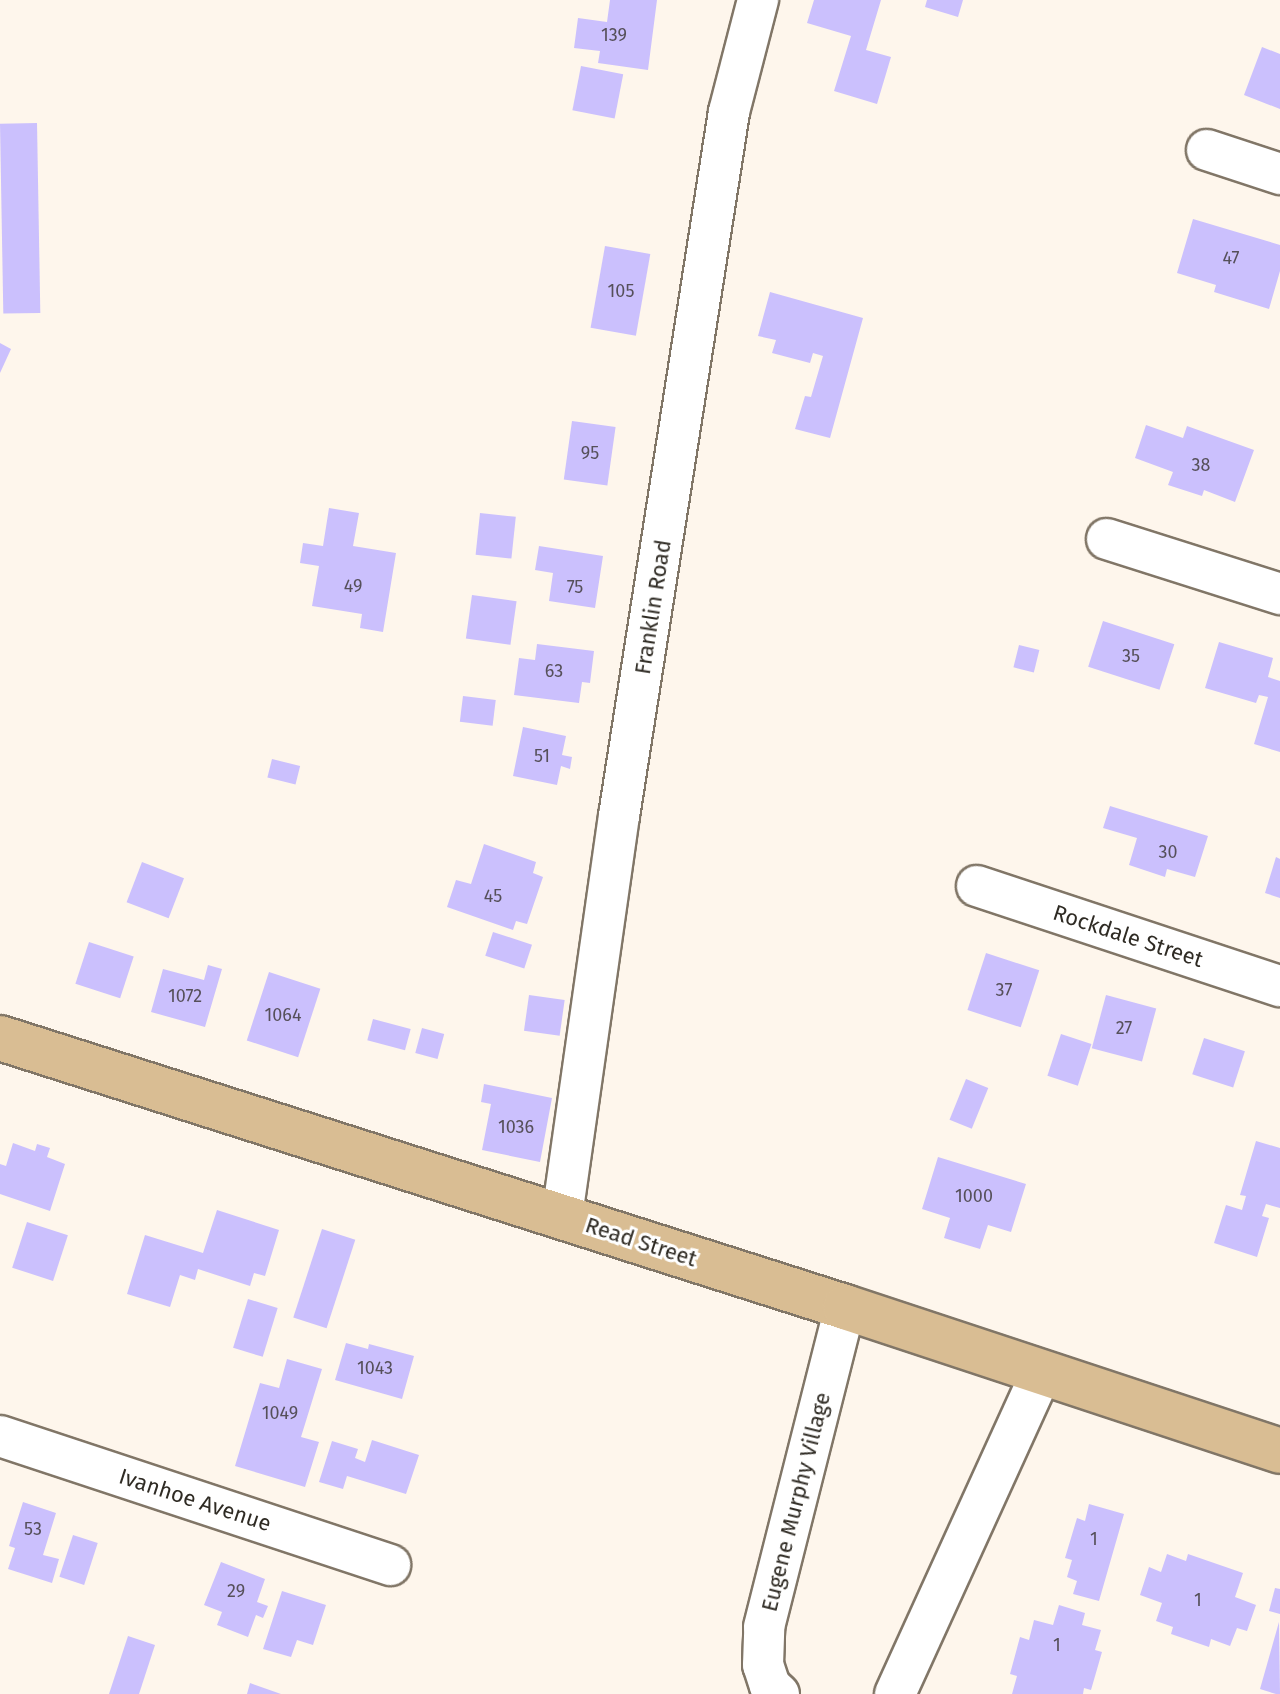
<!DOCTYPE html>
<style>
body{margin:0}
#map{position:relative;width:1280px;height:1694px;overflow:hidden;background:#fef6ec;font-family:"Fira Sans",sans-serif}
div>[style]{position:absolute}
.building>*{inset:0;background:#cbc0fd;transform-origin:0 0}
.roads{filter:drop-shadow(2px 0 #817667) drop-shadow(-2px 0 #817667) drop-shadow(0 2px #817667) drop-shadow(0 -2px #817667)}
.minor>*{height:40px;margin:-20px;padding:0 20px;transform-origin:20px;border-radius:20px;background:#fff}
.major>*{height:44px;margin:-22px;padding:0 22px;transform-origin:22px;border-radius:22px;background:#d9bd93}
span{translate:-50% -50%;white-space:nowrap;text-align:center;line-height:1.15;-webkit-text-stroke:6px #fff;paint-order:stroke}
.number-label{font-size:18px;color:#56505a}
.number-label span{-webkit-text-stroke-width:0}
.street-label{font-size:22px;color:#2f2b24}
</style>
<div id="map">
<div class="building">
<div style="clip-path:polygon(610px 0,657px 0,648px 70px,598px 63px,600px 51px,574px 48px,578px 18px,607px 22px)"></div>
<div style="clip-path:polygon(814px 0,881px 0,866px 50px,891px 57px,877px 104px,834px 91px,851px 36px,807px 23px)"></div>
<div style="clip-path:polygon(927px 0,963px 0,958px 17px,925px 7px)"></div>
<div style="clip-path:polygon(1262px 47px,1280px 54px,1280px 109px,1244px 95px)"></div>
<div style="left:581px;top:66px;width:43px;height:45px;rotate:11deg"></div>
<div style="left:37px;top:123px;width:190px;height:37px;rotate:89deg"></div>
<div style="clip-path:polygon(1193px 219px,1280px 245px,1280px 271px,1269px 309px,1214px 292px,1216px 285px,1177px 273px)"></div>
<div style="left:605px;top:246px;width:46px;height:83px;rotate:10deg"></div>
<div style="clip-path:polygon(770px 292px,863px 318px,830px 438px,795px 429px,805px 396px,811px 397px,823px 356px,813px 353px,810px 363px,772px 353px,776px 340px,758px 336px)"></div>
<div style="clip-path:polygon(0 343px,11px 349px,0 373px)"></div>
<div style="left:572px;top:421px;width:44px;height:59px;rotate:8deg"></div>
<div style="clip-path:polygon(1146px 425px,1183px 438px,1187px 426px,1254px 450px,1235px 502px,1204px 490px,1202px 496px,1168px 485px,1173px 472px,1135px 458px)"></div>
<div style="clip-path:polygon(329px 508px,359px 513px,353px 546px,396px 553px,383px 632px,360px 628px,362px 614px,312px 606px,319px 566px,300px 563px,303px 543px,323px 546px)"></div>
<div style="left:480px;top:513px;width:36px;height:42px;rotate:6deg"></div>
<div style="clip-path:polygon(539px 546px,603px 556px,595px 608px,549px 601px,553px 573px,535px 570px)"></div>
<div style="left:472px;top:595px;width:45px;height:44px;rotate:8deg"></div>
<div style="left:1103px;top:621px;width:75px;height:48px;rotate:18deg"></div>
<div style="clip-path:polygon(1219px 642px,1273px 658px,1268px 677px,1280px 681px,1280px 752px,1254px 744px,1268px 697px,1259px 695px,1256px 703px,1205px 688px)"></div>
<div style="clip-path:polygon(537px 644px,594px 651px,590px 683px,582px 682px,579px 703px,514px 695px,519px 658px,535px 660px)"></div>
<div style="left:1019px;top:645px;width:21px;height:23px;rotate:14deg"></div>
<div style="left:463px;top:696px;width:33px;height:26px;rotate:7deg"></div>
<div style="clip-path:polygon(523px 727px,566px 736px,562px 755px,572px 757px,570px 769px,561px 766px,557px 785px,513px 776px)"></div>
<div style="left:272px;top:759px;width:29px;height:19px;rotate:14deg"></div>
<div style="clip-path:polygon(1110px 806px,1208px 836px,1195px 877px,1167px 869px,1165px 877px,1129px 865px,1137px 838px,1103px 828px)"></div>
<div style="clip-path:polygon(484px 844px,536px 862px,533px 873px,543px 877px,527px 924px,516px 921px,513px 930px,447px 907px,456px 880px,471px 884px)"></div>
<div style="clip-path:polygon(1276px 857px,1280px 859px,1280px 898px,1265px 893px)"></div>
<div style="left:142px;top:862px;width:45px;height:43px;rotate:21deg"></div>
<div style="left:493px;top:932px;width:41px;height:25px;rotate:18deg"></div>
<div style="left:89px;top:942px;width:47px;height:44px;rotate:18deg"></div>
<div style="left:986px;top:953px;width:56px;height:60px;rotate:18deg"></div>
<div style="clip-path:polygon(208px 965px,222px 969px,205px 1027px,151px 1012px,163px 969px,204px 980px)"></div>
<div style="left:269px;top:972px;width:54px;height:72px;rotate:18deg"></div>
<div style="left:529px;top:995px;width:36px;height:36px;rotate:8deg"></div>
<div style="left:1106px;top:995px;width:52px;height:55px;rotate:15deg"></div>
<div style="left:373px;top:1019px;width:39px;height:22px;rotate:15deg"></div>
<div style="left:422px;top:1028px;width:23px;height:26px;rotate:15deg"></div>
<div style="left:1061px;top:1034px;width:32px;height:44px;rotate:18deg"></div>
<div style="left:1204px;top:1038px;width:43px;height:38px;rotate:18deg"></div>
<div style="left:966px;top:1079px;width:24px;height:44px;rotate:22deg"></div>
<div style="clip-path:polygon(484px 1084px,552px 1098px,540px 1162px,482px 1150px,491px 1104px,481px 1102px)"></div>
<div style="clip-path:polygon(1256px 1141px,1280px 1148px,1280px 1208px,1266px 1204px,1262px 1216px,1269px 1218px,1257px 1257px,1214px 1243px,1226px 1205px,1242px 1210px,1246px 1196px,1240px 1195px)"></div>
<div style="clip-path:polygon(13px 1143px,35px 1151px,37px 1144px,50px 1148px,47px 1157px,65px 1164px,50px 1211px,0 1194px,0 1164px,6px 1166px)"></div>
<div style="clip-path:polygon(938px 1157px,1026px 1184px,1011px 1232px,988px 1225px,980px 1249px,944px 1238px,950px 1218px,922px 1209px)"></div>
<div style="clip-path:polygon(217px 1210px,279px 1230px,265px 1276px,254px 1273px,250px 1286px,198px 1269px,195px 1280px,180px 1275px,170px 1307px,127px 1294px,145px 1235px,203px 1253px)"></div>
<div style="left:27px;top:1222px;width:43px;height:48px;rotate:18deg"></div>
<div style="left:322px;top:1229px;width:35px;height:93px;rotate:18deg"></div>
<div style="left:248px;top:1299px;width:31px;height:51px;rotate:17deg"></div>
<div style="clip-path:polygon(346px 1343px,368px 1349px,369px 1344px,414px 1356px,402px 1399px,335px 1380px)"></div>
<div style="clip-path:polygon(287px 1359px,322px 1369px,301px 1437px,319px 1442px,305px 1487px,235px 1466px,260px 1383px,279px 1388px)"></div>
<div style="clip-path:polygon(372px 1440px,419px 1455px,406px 1494px,347px 1476px,343px 1489px,319px 1482px,332px 1441px,358px 1449px,355px 1458px,365px 1462px)"></div>
<div style="clip-path:polygon(23px 1502px,56px 1513px,43px 1555px,59px 1559px,52px 1583px,8px 1569px,15px 1548px,9px 1546px)"></div>
<div style="clip-path:polygon(1089px 1504px,1124px 1514px,1099px 1601px,1073px 1594px,1077px 1581px,1067px 1577px,1072px 1560px,1065px 1558px,1077px 1518px,1085px 1521px)"></div>
<div style="left:73px;top:1535px;width:26px;height:44px;rotate:18deg"></div>
<div style="clip-path:polygon(1167px 1554px,1186px 1561px,1188px 1554px,1243px 1573px,1235px 1597px,1256px 1605px,1247px 1631px,1237px 1628px,1230px 1646px,1211px 1639px,1209px 1647px,1171px 1634px,1173px 1627px,1156px 1621px,1162px 1603px,1140px 1595px,1149px 1567px,1161px 1572px)"></div>
<div style="clip-path:polygon(221px 1562px,265px 1579px,257px 1602px,268px 1606px,263px 1618px,256px 1615px,248px 1637px,217px 1625px,222px 1612px,204px 1605px)"></div>
<div style="clip-path:polygon(1275px 1588px,1280px 1589px,1280px 1614px,1269px 1611px)"></div>
<div style="clip-path:polygon(282px 1591px,326px 1605px,313px 1645px,297px 1640px,291px 1657px,263px 1649px)"></div>
<div style="clip-path:polygon(1059px 1605px,1085px 1613px,1082px 1625px,1101px 1630px,1095px 1650px,1102px 1652px,1091px 1690px,1084px 1688px,1083px 1694px,1012px 1694px,1017px 1676px,1010px 1674px,1020px 1637px,1029px 1640px,1034px 1620px,1053px 1625px)"></div>
<div style="clip-path:polygon(1279px 1622px,1280px 1694px,1276px 1694px,1260px 1689px)"></div>
<div style="clip-path:polygon(128px 1636px,155px 1645px,139px 1694px,109px 1694px)"></div>
<div style="clip-path:polygon(250px 1683px,281px 1694px,247px 1694px)"></div>
</div>
<div class="roads">
<div class="minor">
<div style="left:1207px;top:150px;width:77px;rotate:18.2deg"></div>
<div style="left:1107px;top:539px;width:182px;rotate:17.6deg"></div>
<div style="left:977px;top:886px;width:319px;rotate:18.3deg"></div>
<div style="left:562px;top:1216px;width:404px;rotate:-81.9deg"></div>
<div style="left:619px;top:816px;width:713px;rotate:-81.12deg"></div>
<div style="left:729px;top:112px;width:116px;rotate:-75.5deg"></div>
<div style="left:0;top:1436px;width:411px;rotate:18.3deg"></div>
<div style="left:779px;top:1694px;width:12px;rotate:-138deg"></div>
<div style="left:770px;top:1686px;width:22px;rotate:-108deg"></div>
<div style="left:763px;top:1665px;width:38px;rotate:-88deg"></div>
<div style="left:764px;top:1627px;width:330px;rotate:-75.8deg"></div>
<div style="left:895px;top:1694px;width:353px;rotate:-65.5deg"></div>
</div>
<div class="major">
<div style="left:0;top:1038px;width:887px;rotate:17.66deg"></div>
<div style="left:845px;top:1307px;width:458px;rotate:18.3deg"></div>
</div>
</div>
<div class="number-label">
<span style="left:614px;top:35px">139</span>
<span style="left:1231px;top:258px">47</span>
<span style="left:621px;top:291px">105</span>
<span style="left:590px;top:453px">95</span>
<span style="left:1201px;top:465px">38</span>
<span style="left:353px;top:586px">49</span>
<span style="left:575px;top:587px">75</span>
<span style="left:1131px;top:656px">35</span>
<span style="left:554px;top:671px">63</span>
<span style="left:542px;top:756px">51</span>
<span style="left:1168px;top:852px">30</span>
<span style="left:493px;top:896px">45</span>
<span style="left:1004px;top:990px">37</span>
<span style="left:185px;top:996px">1072</span>
<span style="left:283px;top:1015px">1064</span>
<span style="left:1124px;top:1028px">27</span>
<span style="left:516px;top:1127px">1036</span>
<span style="left:974px;top:1196px">1000</span>
<span style="left:375px;top:1368px">1043</span>
<span style="left:280px;top:1413px">1049</span>
<span style="left:33px;top:1529px">53</span>
<span style="left:1094px;top:1539px">1</span>
<span style="left:236px;top:1591px">29</span>
<span style="left:1198px;top:1600px">1</span>
<span style="left:1057px;top:1645px">1</span>
</div>
<div class="street-label">
<span style="left:653px;top:607px;rotate:-81deg">Franklin Road</span>
<span style="left:1128px;top:936px;rotate:18deg">Rockdale Street</span>
<span style="left:641px;top:1242px;rotate:18deg">Read Street</span>
<span style="left:195px;top:1500px;rotate:18deg">Ivanhoe Avenue</span>
<span style="left:796px;top:1502px;rotate:-76deg">Eugene Murphy Village</span>
</div>
</div>
